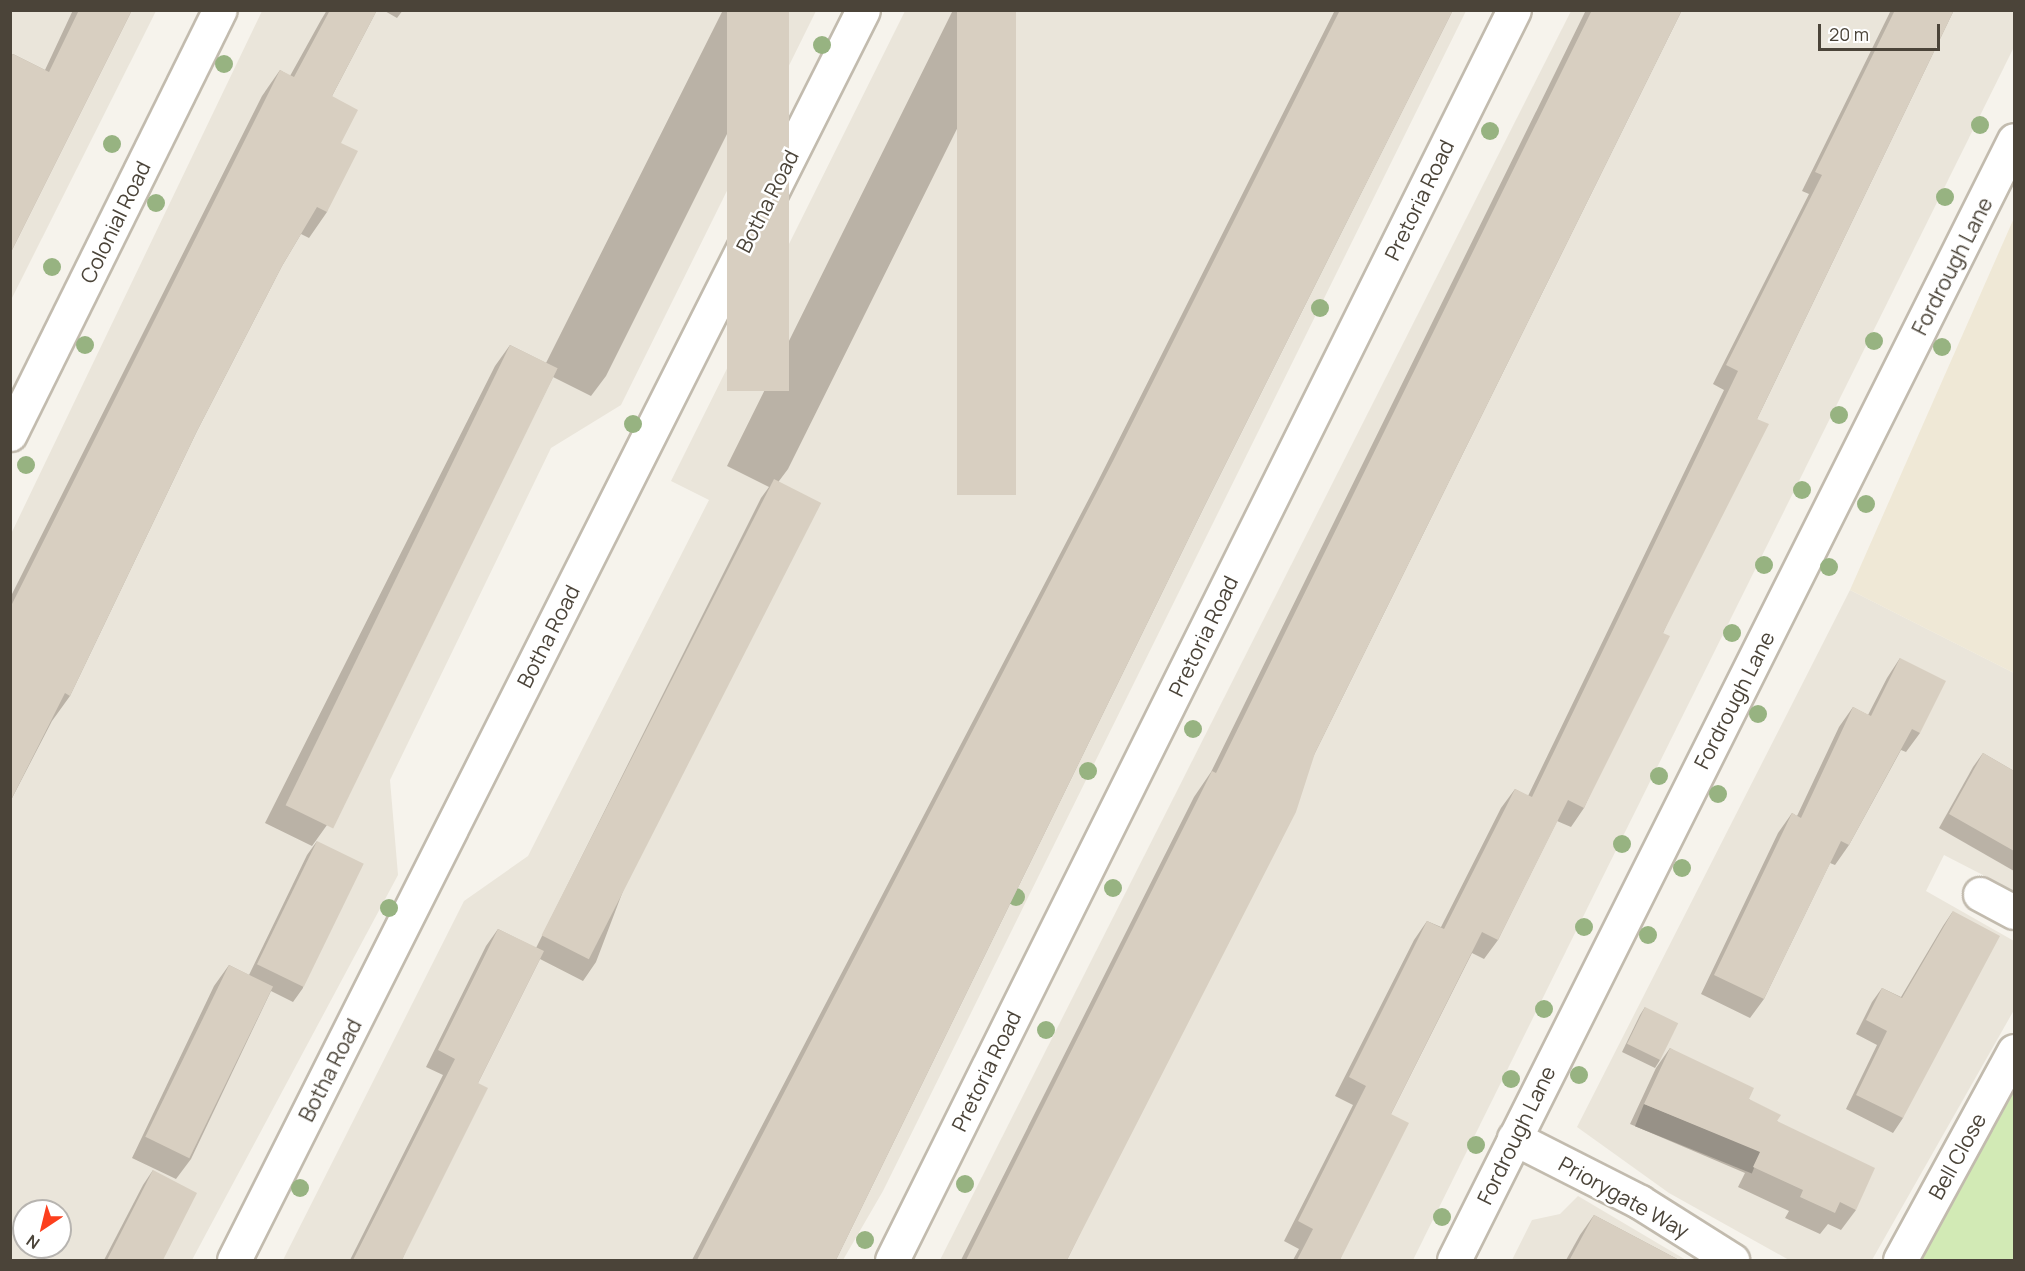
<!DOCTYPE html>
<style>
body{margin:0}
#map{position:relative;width:2025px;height:1271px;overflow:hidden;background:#f6f3ec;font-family:Manrope,sans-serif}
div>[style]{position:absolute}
.residential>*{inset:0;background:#eae5da}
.education>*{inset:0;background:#efe8d6}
.green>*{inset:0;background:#d2eab5}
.roads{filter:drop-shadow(2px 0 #c2bbae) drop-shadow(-2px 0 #c2bbae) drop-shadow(0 2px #c2bbae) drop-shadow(0 -2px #c2bbae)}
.minor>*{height:33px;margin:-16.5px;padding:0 16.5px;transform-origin:16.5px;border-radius:16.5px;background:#fff}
.trees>*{width:18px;height:18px;margin:-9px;border-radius:50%;background:#97b381}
.wall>*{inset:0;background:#bab2a6}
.shaded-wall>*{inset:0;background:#979187;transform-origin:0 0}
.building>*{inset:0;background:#d8cfc1;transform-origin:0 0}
span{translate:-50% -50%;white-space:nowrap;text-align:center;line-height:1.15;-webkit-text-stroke:5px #fff;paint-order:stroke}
.street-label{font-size:21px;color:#4b4439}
.frame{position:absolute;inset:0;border:12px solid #4b4439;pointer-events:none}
.north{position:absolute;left:12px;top:1199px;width:60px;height:60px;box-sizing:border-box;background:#fff;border:2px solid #b7b4b0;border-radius:50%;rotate:215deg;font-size:16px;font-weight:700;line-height:24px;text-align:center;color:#4b4439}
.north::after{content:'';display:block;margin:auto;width:21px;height:27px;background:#fc3f1d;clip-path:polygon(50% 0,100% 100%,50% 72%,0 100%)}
.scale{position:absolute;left:1818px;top:24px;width:122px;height:27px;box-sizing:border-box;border:3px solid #4b4439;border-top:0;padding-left:8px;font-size:18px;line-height:21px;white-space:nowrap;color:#4b4439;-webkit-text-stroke:4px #fff;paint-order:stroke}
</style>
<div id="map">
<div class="residential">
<div style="clip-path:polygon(11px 11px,156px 11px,11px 300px)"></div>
<div style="clip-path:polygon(evenodd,262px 11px,816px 11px,621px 405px,551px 448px,390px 780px,398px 875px,192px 1260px,11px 1260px,11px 534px,262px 11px,24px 1211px,60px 1211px,60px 1247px,24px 1247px,24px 1211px)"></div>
<div style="clip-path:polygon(905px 11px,1466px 11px,883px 1191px,843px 1260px,283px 1260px,464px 901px,528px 856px,709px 500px,671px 481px)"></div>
<div style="clip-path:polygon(1571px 11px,2014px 11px,2014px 47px,1413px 1260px,940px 1260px)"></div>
<div style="clip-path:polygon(1850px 590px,2014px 673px,2014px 891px,1944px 855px,1926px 891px,2014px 941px,2014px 1010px,1872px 1260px,1789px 1260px,1669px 1193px,1577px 1127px)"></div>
<div style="clip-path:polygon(1578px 1196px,1686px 1260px,1512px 1260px,1532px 1220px,1560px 1214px)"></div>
</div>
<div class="education">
<div style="clip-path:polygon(2014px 218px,2014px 673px,1850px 590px)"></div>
</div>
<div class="green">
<div style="clip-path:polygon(2014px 1073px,2014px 1260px,1912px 1260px)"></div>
</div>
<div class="roads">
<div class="minor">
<div style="left:10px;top:434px;width:473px;rotate:-63.7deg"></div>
<div style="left:1980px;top:894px;width:38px;rotate:28deg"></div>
<div style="left:1514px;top:1138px;width:141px;rotate:26.9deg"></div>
<div style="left:1640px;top:1202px;width:109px;rotate:32.2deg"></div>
<div style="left:234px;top:1260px;width:1399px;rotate:-63.29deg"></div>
<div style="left:892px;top:1260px;width:1396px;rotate:-63.55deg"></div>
<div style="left:1454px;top:1260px;width:1252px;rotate:-63.43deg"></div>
<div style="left:1900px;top:1260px;width:238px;rotate:-61.4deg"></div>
</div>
</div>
<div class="trees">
<div style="left:822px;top:45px"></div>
<div style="left:224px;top:64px"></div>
<div style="left:1980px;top:125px"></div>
<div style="left:1490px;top:131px"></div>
<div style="left:112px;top:144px"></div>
<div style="left:1945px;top:197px"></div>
<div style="left:156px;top:203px"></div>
<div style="left:52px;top:267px"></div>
<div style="left:1320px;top:308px"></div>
<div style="left:1874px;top:341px"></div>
<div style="left:85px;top:345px"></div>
<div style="left:1942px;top:347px"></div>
<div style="left:1839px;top:415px"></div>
<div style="left:633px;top:424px"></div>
<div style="left:26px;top:465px"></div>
<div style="left:1802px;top:490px"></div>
<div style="left:1866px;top:504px"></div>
<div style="left:1764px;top:565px"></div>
<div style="left:1829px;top:567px"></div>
<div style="left:1732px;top:633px"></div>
<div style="left:1758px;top:714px"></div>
<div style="left:1193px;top:729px"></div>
<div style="left:1088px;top:771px"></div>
<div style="left:1659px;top:776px"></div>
<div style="left:1718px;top:794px"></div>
<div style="left:1622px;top:844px"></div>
<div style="left:1682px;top:868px"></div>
<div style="left:1113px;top:888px"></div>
<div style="left:1016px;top:897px"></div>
<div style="left:389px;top:908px"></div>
<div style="left:1584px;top:927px"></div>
<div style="left:1648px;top:935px"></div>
<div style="left:1544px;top:1009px"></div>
<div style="left:1046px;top:1030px"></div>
<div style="left:1579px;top:1075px"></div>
<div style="left:1511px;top:1079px"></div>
<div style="left:1476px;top:1145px"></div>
<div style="left:965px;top:1184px"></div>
<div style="left:300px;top:1188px"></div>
<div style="left:1442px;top:1217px"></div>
<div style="left:865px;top:1240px"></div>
</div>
<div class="wall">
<div style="clip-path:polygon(73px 10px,132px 10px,10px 254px,10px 57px,13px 54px,45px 70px)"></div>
<div style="clip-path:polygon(327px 10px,377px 10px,332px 96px,341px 143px,327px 212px,309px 238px,301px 234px,282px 266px,197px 431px,70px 696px,52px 721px,10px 802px,10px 598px,262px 96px,280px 70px,290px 76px,321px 20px)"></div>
<div style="clip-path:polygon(383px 10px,403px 10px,397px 18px)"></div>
<div style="clip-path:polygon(723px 10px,789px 10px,606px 376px,591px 396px,553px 377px,327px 825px,312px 846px,265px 823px,495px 366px,510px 345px,546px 363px)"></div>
<div style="clip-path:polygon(953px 10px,1016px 10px,788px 469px,779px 481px,596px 962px,583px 981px,540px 959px,478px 1083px,402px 1260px,350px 1260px,443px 1075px,426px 1067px,486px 946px,498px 929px,536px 948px,761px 498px,769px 487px,727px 466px)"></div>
<div style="clip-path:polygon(1335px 10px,1453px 10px,1204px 507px,836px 1260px,692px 1260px,1095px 487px)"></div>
<div style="clip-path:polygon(1586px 10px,1682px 10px,1315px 753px,1067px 1260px,961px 1260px,1194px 797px,1211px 772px)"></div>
<div style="clip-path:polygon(1891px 10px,1954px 10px,1757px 419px,1663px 633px,1584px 808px,1571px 827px,1557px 821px,1498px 940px,1484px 959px,1472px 953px,1391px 1114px,1340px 1260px,1293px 1260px,1299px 1249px,1284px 1241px,1353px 1105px,1335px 1096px,1414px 940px,1427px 921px,1441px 927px,1501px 808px,1515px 789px,1528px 796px,1724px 390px,1713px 384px,1809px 194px,1802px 191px)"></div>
<div style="clip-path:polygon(1900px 658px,1920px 733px,1906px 752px,1901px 750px,1849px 845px,1835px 865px,1830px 863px,1764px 999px,1750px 1018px,1701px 994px,1778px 833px,1792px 813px,1797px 816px,1839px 727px,1853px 707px,1868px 715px,1887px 678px)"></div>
<div style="clip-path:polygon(1983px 753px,2014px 771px,2014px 871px,1939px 828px,1973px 767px)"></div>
<div style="clip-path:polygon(317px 841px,303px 988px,293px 1002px,271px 991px,191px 1159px,176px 1179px,132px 1158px,214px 986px,229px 965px,249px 975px,307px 855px)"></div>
<div style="clip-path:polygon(1953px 911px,1903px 1118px,1893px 1133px,1846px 1109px,1877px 1045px,1856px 1034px,1872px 1002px,1882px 988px,1901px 997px,1943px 926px)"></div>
<div style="clip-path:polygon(1645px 1007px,1660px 1060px,1655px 1068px,1622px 1052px,1640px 1015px)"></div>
<div style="clip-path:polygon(1670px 1048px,1749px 1099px,1777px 1121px,1856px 1210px,1841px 1230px,1828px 1224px,1820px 1234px,1785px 1218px,1789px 1211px,1738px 1187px,1745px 1173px,1630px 1124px,1656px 1068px)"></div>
<div style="clip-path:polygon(153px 1170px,163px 1260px,104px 1260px,143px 1185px)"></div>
<div style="clip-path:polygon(1594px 1215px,1679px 1260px,1566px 1260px,1580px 1235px)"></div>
</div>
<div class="shaded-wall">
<div style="left:1644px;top:1104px;width:126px;height:24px;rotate:22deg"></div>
</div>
<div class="building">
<div style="clip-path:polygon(79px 10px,132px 10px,10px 254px,10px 58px,13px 54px,49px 72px)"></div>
<div style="clip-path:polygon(330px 10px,377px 10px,332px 96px,358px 110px,341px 143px,358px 151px,327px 212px,317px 207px,282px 266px,197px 431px,70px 696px,65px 693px,10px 802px,10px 608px,280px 70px,294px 77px)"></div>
<div style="left:727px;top:10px;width:62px;height:381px"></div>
<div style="left:957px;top:10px;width:59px;height:485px"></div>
<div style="clip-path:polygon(1340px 10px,1453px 10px,1204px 507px,836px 1260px,697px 1260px,1113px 461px)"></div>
<div style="clip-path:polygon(1592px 10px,1682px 10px,1315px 753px,1296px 812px,1067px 1260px,966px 1260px,1212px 771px,1216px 773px)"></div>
<div style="clip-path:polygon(1895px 10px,1954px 10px,1757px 419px,1769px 424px,1663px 633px,1670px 636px,1584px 808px,1568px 800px,1498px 940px,1482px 932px,1391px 1114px,1409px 1123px,1340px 1260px,1297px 1260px,1313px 1229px,1298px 1221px,1366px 1086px,1349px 1077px,1427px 921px,1444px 929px,1515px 789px,1532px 797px,1738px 371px,1726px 365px,1822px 175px,1815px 172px)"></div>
<div style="left:510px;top:345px;width:53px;height:512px;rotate:26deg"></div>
<div style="left:774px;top:479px;width:53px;height:512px;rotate:27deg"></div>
<div style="clip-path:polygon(1900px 658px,1946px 681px,1920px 733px,1912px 729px,1849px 845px,1841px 841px,1764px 999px,1714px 975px,1792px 813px,1801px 818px,1853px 707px,1871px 716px)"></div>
<div style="clip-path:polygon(1983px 753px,2014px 771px,2014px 851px,1949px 814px)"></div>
<div style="left:317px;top:841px;width:52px;height:137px;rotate:26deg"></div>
<div style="clip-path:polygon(1953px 911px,2000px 936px,1903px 1118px,1856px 1095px,1887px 1031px,1866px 1020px,1882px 988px,1902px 998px)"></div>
<div style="clip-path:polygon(498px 929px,544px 951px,478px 1083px,488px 1088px,402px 1260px,353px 1260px,455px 1059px,438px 1050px)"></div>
<div style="left:229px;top:965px;width:49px;height:191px;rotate:26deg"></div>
<div style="left:1645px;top:1007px;width:37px;height:41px;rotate:26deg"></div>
<div style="clip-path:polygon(1670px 1048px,1754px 1088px,1749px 1099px,1781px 1115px,1777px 1121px,1875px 1168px,1856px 1210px,1840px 1202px,1835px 1213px,1800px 1197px,1803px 1190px,1753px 1167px,1760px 1152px,1644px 1104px)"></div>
<div style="clip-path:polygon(153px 1170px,197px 1193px,163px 1260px,107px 1260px)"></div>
<div style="clip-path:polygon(1594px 1215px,1679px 1260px,1573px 1260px,1570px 1259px)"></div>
</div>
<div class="street-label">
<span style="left:1419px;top:200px;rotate:-64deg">Pretoria Road</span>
<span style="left:767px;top:201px;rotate:-63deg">Botha Road</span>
<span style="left:115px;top:222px;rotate:-64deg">Colonial Road</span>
<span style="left:1952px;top:266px;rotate:-63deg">Fordrough Lane</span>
<span style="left:548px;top:636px;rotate:-63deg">Botha Road</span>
<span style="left:1203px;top:636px;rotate:-64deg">Pretoria Road</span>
<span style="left:1734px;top:700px;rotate:-63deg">Fordrough Lane</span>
<span style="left:330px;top:1070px;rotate:-63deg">Botha Road</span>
<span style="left:986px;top:1071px;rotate:-64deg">Pretoria Road</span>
<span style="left:1516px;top:1135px;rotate:-64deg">Fordrough Lane</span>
<span style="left:1957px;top:1156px;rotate:-61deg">Bell Close</span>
<span style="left:1624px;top:1197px;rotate:29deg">Priorygate Way</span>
</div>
<div class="frame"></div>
<div class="north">N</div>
<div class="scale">20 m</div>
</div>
